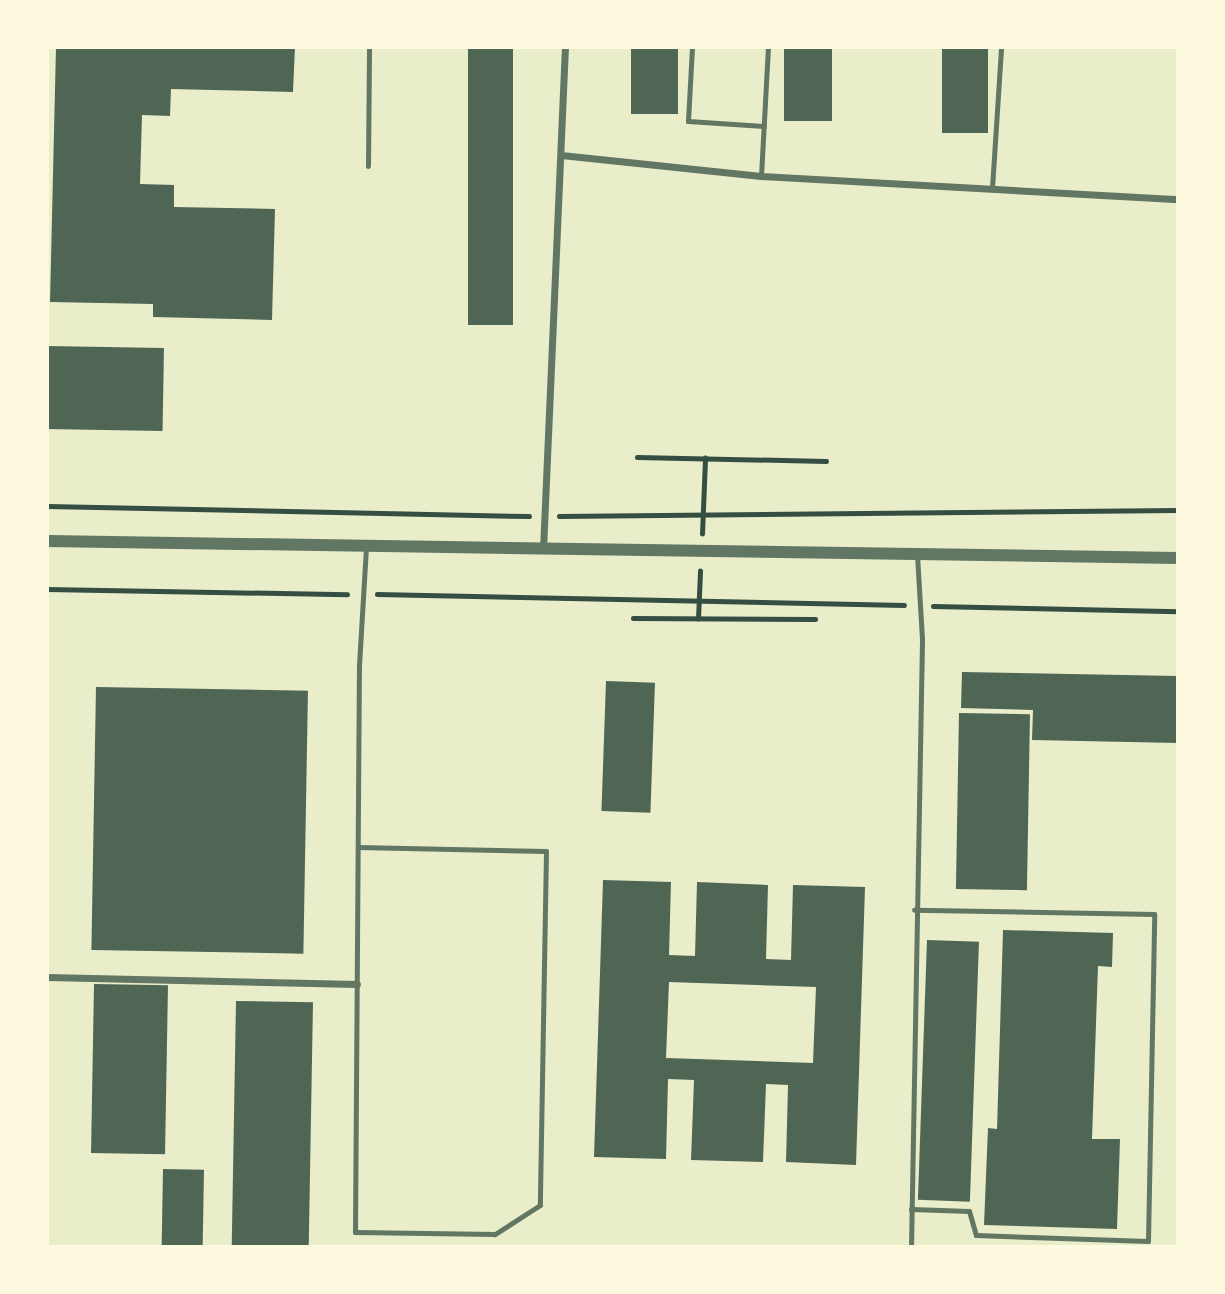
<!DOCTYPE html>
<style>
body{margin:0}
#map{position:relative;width:1225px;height:1294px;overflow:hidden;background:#e9edc9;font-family:"Archivo Narrow",sans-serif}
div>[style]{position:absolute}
.building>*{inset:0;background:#4f6655;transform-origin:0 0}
.path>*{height:4.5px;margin:-2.25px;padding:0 2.25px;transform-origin:2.25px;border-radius:2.25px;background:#344e41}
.service>*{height:5px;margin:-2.5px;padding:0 2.5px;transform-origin:2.5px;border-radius:2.5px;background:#617663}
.minor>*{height:7px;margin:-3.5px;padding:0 3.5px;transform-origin:3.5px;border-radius:3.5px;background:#617663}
.tertiary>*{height:12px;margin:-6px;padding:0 6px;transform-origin:6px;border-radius:6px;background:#617663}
span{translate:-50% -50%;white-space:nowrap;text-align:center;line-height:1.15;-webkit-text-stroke:5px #fefae0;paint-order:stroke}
.frame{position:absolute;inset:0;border:49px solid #fefae0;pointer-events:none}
</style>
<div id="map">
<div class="building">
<div style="clip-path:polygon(56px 47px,295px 47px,293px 92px,171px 89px,170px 116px,142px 115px,140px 184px,174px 185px,174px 207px,275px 209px,272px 320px,153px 317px,153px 304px,50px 302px)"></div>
<div style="left:468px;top:47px;width:45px;height:278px"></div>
<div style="left:631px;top:47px;width:47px;height:67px"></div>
<div style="left:784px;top:47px;width:48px;height:74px"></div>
<div style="left:942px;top:47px;width:46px;height:86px"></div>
<div style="left:47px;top:346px;width:117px;height:83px;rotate:1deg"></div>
<div style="clip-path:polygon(962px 672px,1178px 676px,1178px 743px,1032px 740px,1033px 710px,961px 708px)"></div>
<div style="left:606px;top:681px;width:49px;height:130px;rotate:2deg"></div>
<div style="left:96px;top:687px;width:212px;height:263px;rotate:1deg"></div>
<div style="left:959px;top:713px;width:71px;height:176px;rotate:1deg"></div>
<div style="clip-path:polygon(evenodd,603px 880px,671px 882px,669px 955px,695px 956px,697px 882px,768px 885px,766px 959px,791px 960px,793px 885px,865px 887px,856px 1165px,786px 1162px,788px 1085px,766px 1084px,763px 1162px,691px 1160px,694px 1080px,668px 1079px,666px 1159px,594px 1157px,603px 880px,669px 982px,816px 987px,813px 1063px,666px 1058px,669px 982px)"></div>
<div style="clip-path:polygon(1003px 930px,1113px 933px,1112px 967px,1098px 966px,1092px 1139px,1120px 1139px,1117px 1229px,984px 1225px,988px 1128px,997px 1129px)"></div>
<div style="left:927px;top:940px;width:52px;height:260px;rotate:2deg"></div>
<div style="left:94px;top:984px;width:74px;height:169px;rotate:1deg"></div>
<div style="left:236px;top:1001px;width:77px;height:246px;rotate:1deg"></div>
<div style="left:163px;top:1169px;width:41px;height:76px;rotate:1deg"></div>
</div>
<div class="path">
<div style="left:637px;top:457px;width:189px;rotate:1.2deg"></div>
<div style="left:47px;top:506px;width:482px;rotate:1.2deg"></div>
<div style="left:559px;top:516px;width:619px;rotate:-0.56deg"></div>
<div style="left:702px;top:534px;width:76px;rotate:-87.7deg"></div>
<div style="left:47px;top:589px;width:300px;rotate:1deg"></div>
<div style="left:377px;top:594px;width:527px;rotate:1.2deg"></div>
<div style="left:933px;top:606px;width:245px;rotate:1.2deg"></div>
<div style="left:633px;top:618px;width:182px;rotate:0.3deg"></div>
<div style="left:698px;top:619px;width:48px;rotate:-87.6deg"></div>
</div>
<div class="service">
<div style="left:692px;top:47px;width:74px;rotate:93.1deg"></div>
<div style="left:688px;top:121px;width:76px;rotate:3.8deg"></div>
<div style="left:368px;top:166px;width:119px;rotate:-89.5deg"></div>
<div style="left:761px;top:176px;width:129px;rotate:-86.9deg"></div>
<div style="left:992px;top:188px;width:141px;rotate:-86.3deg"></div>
<div style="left:358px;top:847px;width:188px;rotate:1.2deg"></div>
<div style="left:546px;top:851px;width:354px;rotate:91deg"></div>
<div style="left:540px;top:1205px;width:54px;rotate:147.2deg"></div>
<div style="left:495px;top:1234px;width:140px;rotate:-179.2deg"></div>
<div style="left:355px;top:1232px;width:567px;rotate:-89.6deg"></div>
<div style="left:359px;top:665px;width:118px;rotate:-86.6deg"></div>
<div style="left:911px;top:1209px;width:58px;rotate:2deg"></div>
<div style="left:969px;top:1211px;width:25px;rotate:74deg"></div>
<div style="left:976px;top:1235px;width:172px;rotate:2deg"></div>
<div style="left:1148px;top:1241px;width:327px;rotate:-88.9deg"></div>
<div style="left:1154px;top:914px;width:240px;rotate:-179deg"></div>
<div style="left:911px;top:1247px;width:608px;rotate:-88.96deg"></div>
<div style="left:922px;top:639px;width:83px;rotate:-93.4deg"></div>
</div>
<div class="minor">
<div style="left:561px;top:155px;width:201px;rotate:6deg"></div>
<div style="left:761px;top:176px;width:418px;rotate:3.2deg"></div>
<div style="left:543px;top:550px;width:503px;rotate:-87.5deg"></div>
<div style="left:47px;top:977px;width:310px;rotate:1.3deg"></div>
</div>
<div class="tertiary">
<div style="left:47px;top:541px;width:1131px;rotate:0.86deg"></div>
</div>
<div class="frame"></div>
</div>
